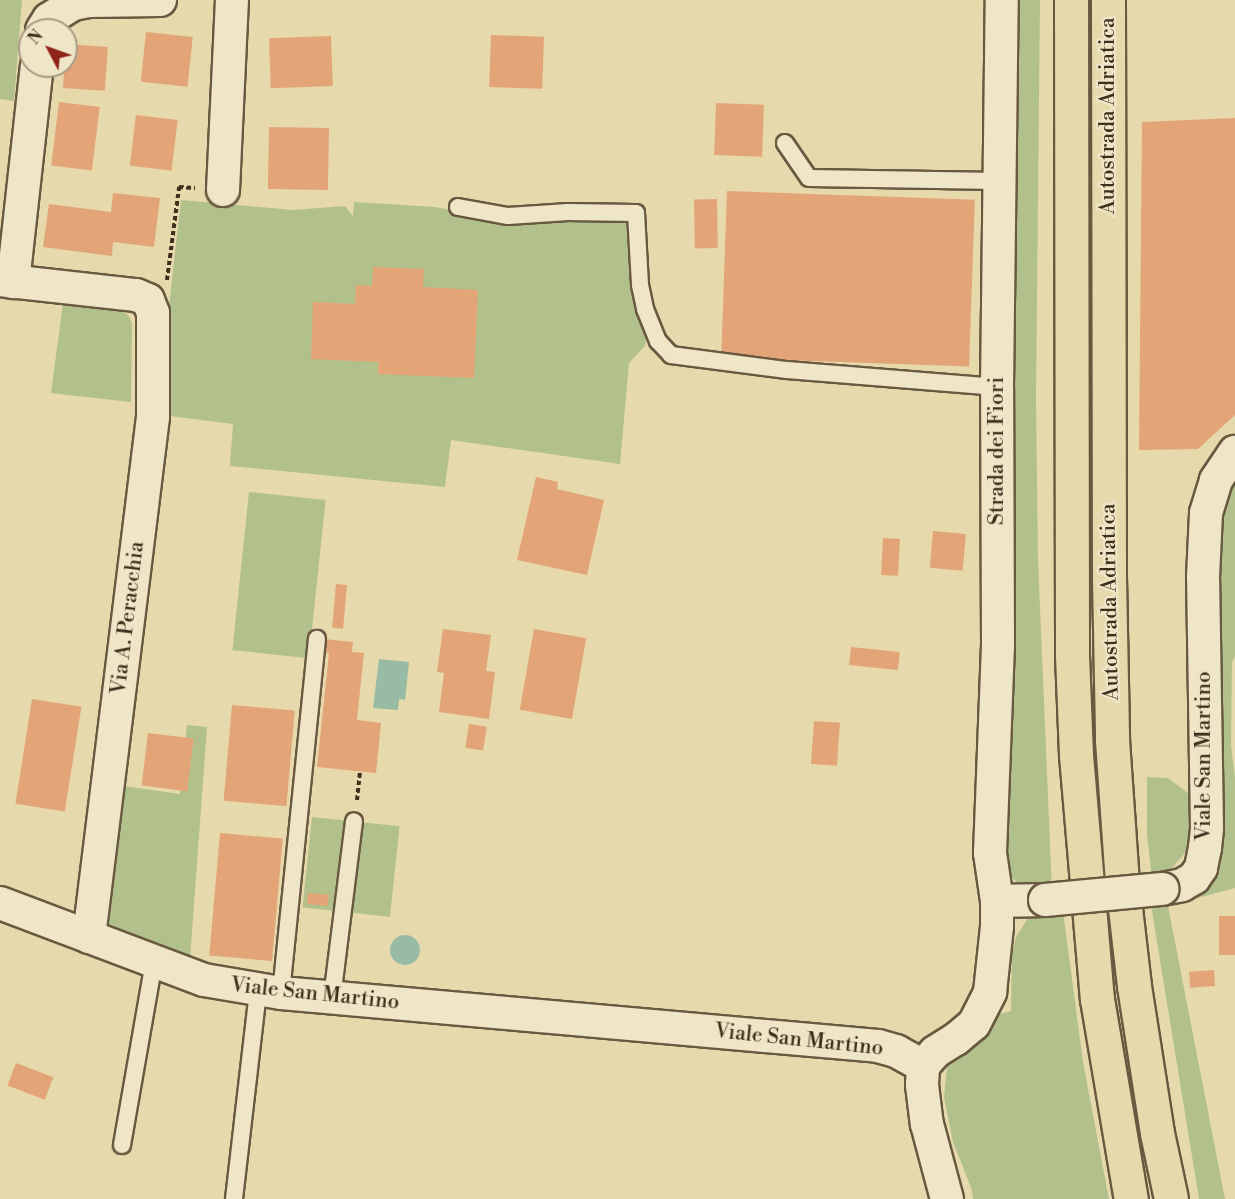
<!DOCTYPE html>
<style>
body{margin:0}
#map{position:relative;width:1235px;height:1199px;overflow:hidden;background:#e6d9ab;font-family:"Libre Bodoni",serif}
div>[style]{position:absolute}
.green>*{inset:0;background:#b2c08b;transform-origin:0 0}
.water>*{inset:0;background:#97bba4}
.round{border-radius:50%}
.building>*{inset:0;background:#e3a478;transform-origin:0 0}
.path>*{height:4px;margin-top:-2px;transform-origin:0;background:repeating-linear-gradient(90deg,#3e2e1c 0 4.5px,transparent 0 7.5px)}
.roads{filter:drop-shadow(2px 0 #685940) drop-shadow(-2px 0 #685940) drop-shadow(0 2px #685940) drop-shadow(0 -2px #685940)}
.service>*{height:16px;margin:-8px;padding:0 8px;transform-origin:8px;border-radius:8px;background:#efe6c8}
.minor>*{height:32px;margin:-16px;padding:0 16px;transform-origin:16px;border-radius:16px;background:#efe6c8}
.motorway>*{height:33px;margin:-16.5px;padding:0 16.5px;transform-origin:16.5px;border-radius:16.5px;background:#e6d9ab}
.bridges{filter:drop-shadow(2px 0 #685940) drop-shadow(-2px 0 #685940) drop-shadow(0 2px #685940) drop-shadow(0 -2px #685940)}
.minor-bridge>*{height:32px;margin:-16px;padding:0 16px;transform-origin:16px;border-radius:16px;background:#efe6c8}
span{translate:-50% -50%;white-space:nowrap;text-align:center;line-height:1.15;-webkit-text-stroke:4.5px #efe6c8;paint-order:stroke}
.street-label{font-size:21px;color:#3e2e1c}
.north{position:absolute;left:18px;top:18px;width:60px;height:60px;box-sizing:border-box;background:#efe6c8;border:2px solid #a89c83;border-radius:50%;rotate:311deg;font-size:16px;font-weight:700;line-height:24px;text-align:center;color:#3e2e1c}
.north::after{content:'';display:block;margin:auto;width:21px;height:27px;background:#8f2418;clip-path:polygon(50% 0,100% 100%,50% 72%,0 100%)}
</style>
<div id="map">
<div class="green">
<div style="clip-path:polygon(0 0,22px 0,14px 101px,0 99px)"></div>
<div style="clip-path:polygon(1009px 0,1040px 0,1036px 400px,1038px 560px,1052px 891px,1023px 888px,1004px 870px)"></div>
<div style="clip-path:polygon(181px 200px,293px 210px,345px 206px,353px 216px,354px 202px,435px 207px,499px 219px,630px 216px,648px 323px,645px 346px,629px 363px,620px 464px,451px 440px,445px 487px,230px 466px,233px 424px,170px 416px,167px 324px)"></div>
<div style="clip-path:polygon(63px 303px,120px 309px,128px 315px,132px 323px,131px 402px,51px 393px)"></div>
<div style="clip-path:polygon(1235px 468px,1235px 656px,1232px 662px,1231px 745px,1235px 778px,1235px 888px,1168px 906px,1225px 1199px,1199px 1199px,1150px 899px,1205px 877px,1215px 529px)"></div>
<div style="left:249px;top:492px;width:77px;height:159px;rotate:6deg"></div>
<div style="clip-path:polygon(187px 725px,207px 727px,190px 959px,98px 924px,116px 785px,180px 794px)"></div>
<div style="clip-path:polygon(1147px 777px,1168px 778px,1189px 794px,1193px 804px,1191px 839px,1184px 854px,1167px 874px,1152px 878px,1147px 834px)"></div>
<div style="left:312px;top:817px;width:88px;height:91px;rotate:6deg"></div>
<div style="clip-path:polygon(1062px 904px,1083px 1062px,1109px 1199px,973px 1199px,972px 1190px,953px 1142px,944px 1097px,947px 1066px,944px 1055px,997px 1015px,1011px 1011px,1012px 952px,1016px 937px,1031px 913px)"></div>
</div>
<div class="water">
<div style="clip-path:polygon(379px 659px,409px 662px,405px 700px,399px 699px,398px 710px,373px 708px)"></div>
<div class="round" style="left:390px;top:935px;width:30px;height:30px"></div>
</div>
<div class="building">
<div style="left:146px;top:32px;width:47px;height:50px;rotate:6deg"></div>
<div style="left:491px;top:35px;width:53px;height:52px;rotate:2deg"></div>
<div style="left:331px;top:36px;width:50px;height:62px;rotate:88deg"></div>
<div style="left:66px;top:44px;width:42px;height:44px;rotate:4deg"></div>
<div style="left:59px;top:102px;width:41px;height:64px;rotate:7deg"></div>
<div style="left:716px;top:103px;width:48px;height:52px;rotate:2deg"></div>
<div style="left:136px;top:115px;width:42px;height:51px;rotate:7deg"></div>
<div style="clip-path:polygon(1235px 118px,1235px 415px,1198px 449px,1139px 450px,1142px 122px)"></div>
<div style="left:269px;top:127px;width:60px;height:62px;rotate:1deg"></div>
<div style="left:727px;top:191px;width:248px;height:167px;rotate:2deg"></div>
<div style="clip-path:polygon(113px 193px,160px 198px,154px 247px,113px 242px,112px 256px,43px 247px,49px 204px,111px 212px)"></div>
<div style="left:717px;top:199px;width:49px;height:23px;rotate:89deg"></div>
<div style="clip-path:polygon(373px 267px,424px 269px,423px 287px,478px 290px,474px 378px,378px 374px,378px 362px,311px 359px,313px 302px,355px 304px,356px 285px,372px 286px)"></div>
<div style="clip-path:polygon(536px 477px,558px 482px,557px 489px,604px 500px,587px 575px,517px 560px)"></div>
<div style="left:933px;top:531px;width:33px;height:37px;rotate:5deg"></div>
<div style="left:883px;top:538px;width:17px;height:37px;rotate:3deg"></div>
<div style="left:336px;top:584px;width:11px;height:44px;rotate:5deg"></div>
<div style="clip-path:polygon(443px 629px,491px 635px,486px 671px,495px 672px,489px 719px,439px 712px,444px 673px,437px 672px)"></div>
<div style="left:534px;top:629px;width:53px;height:82px;rotate:10deg"></div>
<div style="clip-path:polygon(324px 639px,353px 642px,352px 652px,364px 653px,357px 720px,381px 723px,376px 773px,317px 767px,329px 653px,322px 653px)"></div>
<div style="left:851px;top:647px;width:49px;height:18px;rotate:6deg"></div>
<div style="left:32px;top:699px;width:50px;height:106px;rotate:9deg"></div>
<div style="left:232px;top:705px;width:63px;height:96px;rotate:5deg"></div>
<div style="left:814px;top:721px;width:26px;height:43px;rotate:4deg"></div>
<div style="left:469px;top:724px;width:18px;height:24px;rotate:9deg"></div>
<div style="left:148px;top:733px;width:46px;height:53px;rotate:7deg"></div>
<div style="left:220px;top:833px;width:63px;height:123px;rotate:5deg"></div>
<div style="left:308px;top:893px;width:21px;height:11px;rotate:5deg"></div>
<div style="left:1219px;top:916px;width:16px;height:39px"></div>
<div style="left:1214px;top:970px;width:16px;height:25px;rotate:86deg"></div>
<div style="left:16px;top:1063px;width:40px;height:24px;rotate:21deg"></div>
</div>
<div class="path">
<div style="left:167px;top:280px;width:94px;rotate:-82.6deg"></div>
<div style="left:179px;top:187px;width:16px;rotate:4deg"></div>
<div style="left:357px;top:800px;width:29px;rotate:-84deg"></div>
</div>
<div class="roads">
<div class="service">
<div style="left:785px;top:143px;width:42px;rotate:55.6deg"></div>
<div style="left:809px;top:178px;width:190px;rotate:0.9deg"></div>
<div style="left:458px;top:207px;width:51px;rotate:10.2deg"></div>
<div style="left:508px;top:216px;width:60px;rotate:-3.8deg"></div>
<div style="left:568px;top:212px;width:68px;rotate:0.8deg"></div>
<div style="left:636px;top:213px;width:72px;rotate:86.8deg"></div>
<div style="left:640px;top:285px;width:25px;rotate:78deg"></div>
<div style="left:645px;top:309px;width:35px;rotate:68deg"></div>
<div style="left:658px;top:341px;width:19px;rotate:47deg"></div>
<div style="left:671px;top:355px;width:117px;rotate:7.4deg"></div>
<div style="left:787px;top:370px;width:211px;rotate:4.6deg"></div>
<div style="left:281px;top:993px;width:356px;rotate:-84.2deg"></div>
<div style="left:332px;top:998px;width:178px;rotate:-82.9deg"></div>
<div style="left:122px;top:1145px;width:186px;rotate:-80.1deg"></div>
<div style="left:234px;top:1199px;width:210px;rotate:-83.4deg"></div>
</div>
<div class="minor">
<div style="left:42px;top:30px;width:13px;rotate:-58deg"></div>
<div style="left:49px;top:19px;width:28px;rotate:-32deg"></div>
<div style="left:73px;top:4px;width:16px;rotate:-11deg"></div>
<div style="left:89px;top:1px;width:71px;rotate:-0.8deg"></div>
<div style="left:223px;top:190px;width:190px;rotate:-87.3deg"></div>
<div style="left:0;top:280px;width:137px;rotate:6.3deg"></div>
<div style="left:136px;top:295px;width:13px;rotate:23deg"></div>
<div style="left:148px;top:300px;width:14px;rotate:69deg"></div>
<div style="left:153px;top:313px;width:104px;rotate:90deg"></div>
<div style="left:153px;top:417px;width:524px;rotate:97.02deg"></div>
<div style="left:13px;top:282px;width:217px;rotate:-83.7deg"></div>
<div style="left:1162px;top:889px;width:20px;rotate:-11deg"></div>
<div style="left:1182px;top:885px;width:14px;rotate:-30deg"></div>
<div style="left:1194px;top:878px;width:12px;rotate:-55deg"></div>
<div style="left:1201px;top:868px;width:20px;rotate:-79deg"></div>
<div style="left:1205px;top:848px;width:20px;rotate:-84deg"></div>
<div style="left:1207px;top:828px;width:251px;rotate:-90.9deg"></div>
<div style="left:1203px;top:577px;width:64px;rotate:-87.3deg"></div>
<div style="left:1206px;top:513px;width:34px;rotate:-73deg"></div>
<div style="left:1216px;top:480px;width:34px;rotate:-56deg"></div>
<div style="left:997px;top:901px;width:48px;rotate:-1.2deg"></div>
<div style="left:0;top:903px;width:218px;rotate:20.7deg"></div>
<div style="left:204px;top:980px;width:78px;rotate:9.6deg"></div>
<div style="left:281px;top:993px;width:599px;rotate:5.07deg"></div>
<div style="left:878px;top:1046px;width:19px;rotate:16deg"></div>
<div style="left:896px;top:1051px;width:31px;rotate:29deg"></div>
<div style="left:923px;top:1066px;width:18px;rotate:-49deg"></div>
<div style="left:935px;top:1052px;width:25px;rotate:-32deg"></div>
<div style="left:956px;top:1039px;width:23px;rotate:-40deg"></div>
<div style="left:974px;top:1024px;width:36px;rotate:-63deg"></div>
<div style="left:990px;top:992px;width:65px;rotate:-83.9deg"></div>
<div style="left:997px;top:927px;width:26px;rotate:-90deg"></div>
<div style="left:997px;top:901px;width:49px;rotate:-98.3deg"></div>
<div style="left:990px;top:853px;width:208px;rotate:-87.8deg"></div>
<div style="left:998px;top:645px;width:258px;rotate:-90.2deg"></div>
<div style="left:997px;top:387px;width:387px;rotate:-89.3deg"></div>
<div style="left:923px;top:1066px;width:19px;rotate:93deg"></div>
<div style="left:922px;top:1085px;width:39px;rotate:83deg"></div>
<div style="left:927px;top:1124px;width:78px;rotate:75.1deg"></div>
</div>
<div class="motorway">
<div style="left:1071px;top:0;width:655px;rotate:89.91deg"></div>
<div style="left:1072px;top:655px;width:100px;rotate:87.7deg"></div>
<div style="left:1076px;top:755px;width:245px;rotate:85.1deg"></div>
<div style="left:1097px;top:999px;width:203px;rotate:80.4deg"></div>
<div style="left:1108px;top:0;width:577px;rotate:89.9deg"></div>
<div style="left:1109px;top:577px;width:163px;rotate:88.9deg"></div>
<div style="left:1112px;top:740px;width:142px;rotate:86deg"></div>
<div style="left:1122px;top:882px;width:105px;rotate:83.4deg"></div>
<div style="left:1134px;top:986px;width:149px;rotate:81.1deg"></div>
<div style="left:1157px;top:1133px;width:67px;rotate:78deg"></div>
</div>
</div>
<div class="bridges">
<div class="minor-bridge">
<div style="left:1045px;top:900px;width:118px;rotate:-5.4deg"></div>
</div>
</div>
<div class="street-label">
<span style="left:1108px;top:116px;rotate:-90deg">Autostrada Adriatica</span>
<span style="left:997px;top:451px;rotate:-90deg">Strada dei Fiori</span>
<span style="left:1110px;top:602px;rotate:-91deg">Autostrada Adriatica</span>
<span style="left:128px;top:618px;rotate:-83deg">Via A. Peracchia</span>
<span style="left:1204px;top:756px;rotate:-90deg">Viale San Martino</span>
<span style="left:315px;top:994px;rotate:6deg">Viale San Martino</span>
<span style="left:799px;top:1040px;rotate:6deg">Viale San Martino</span>
</div>
<div class="north">N</div>
</div>
